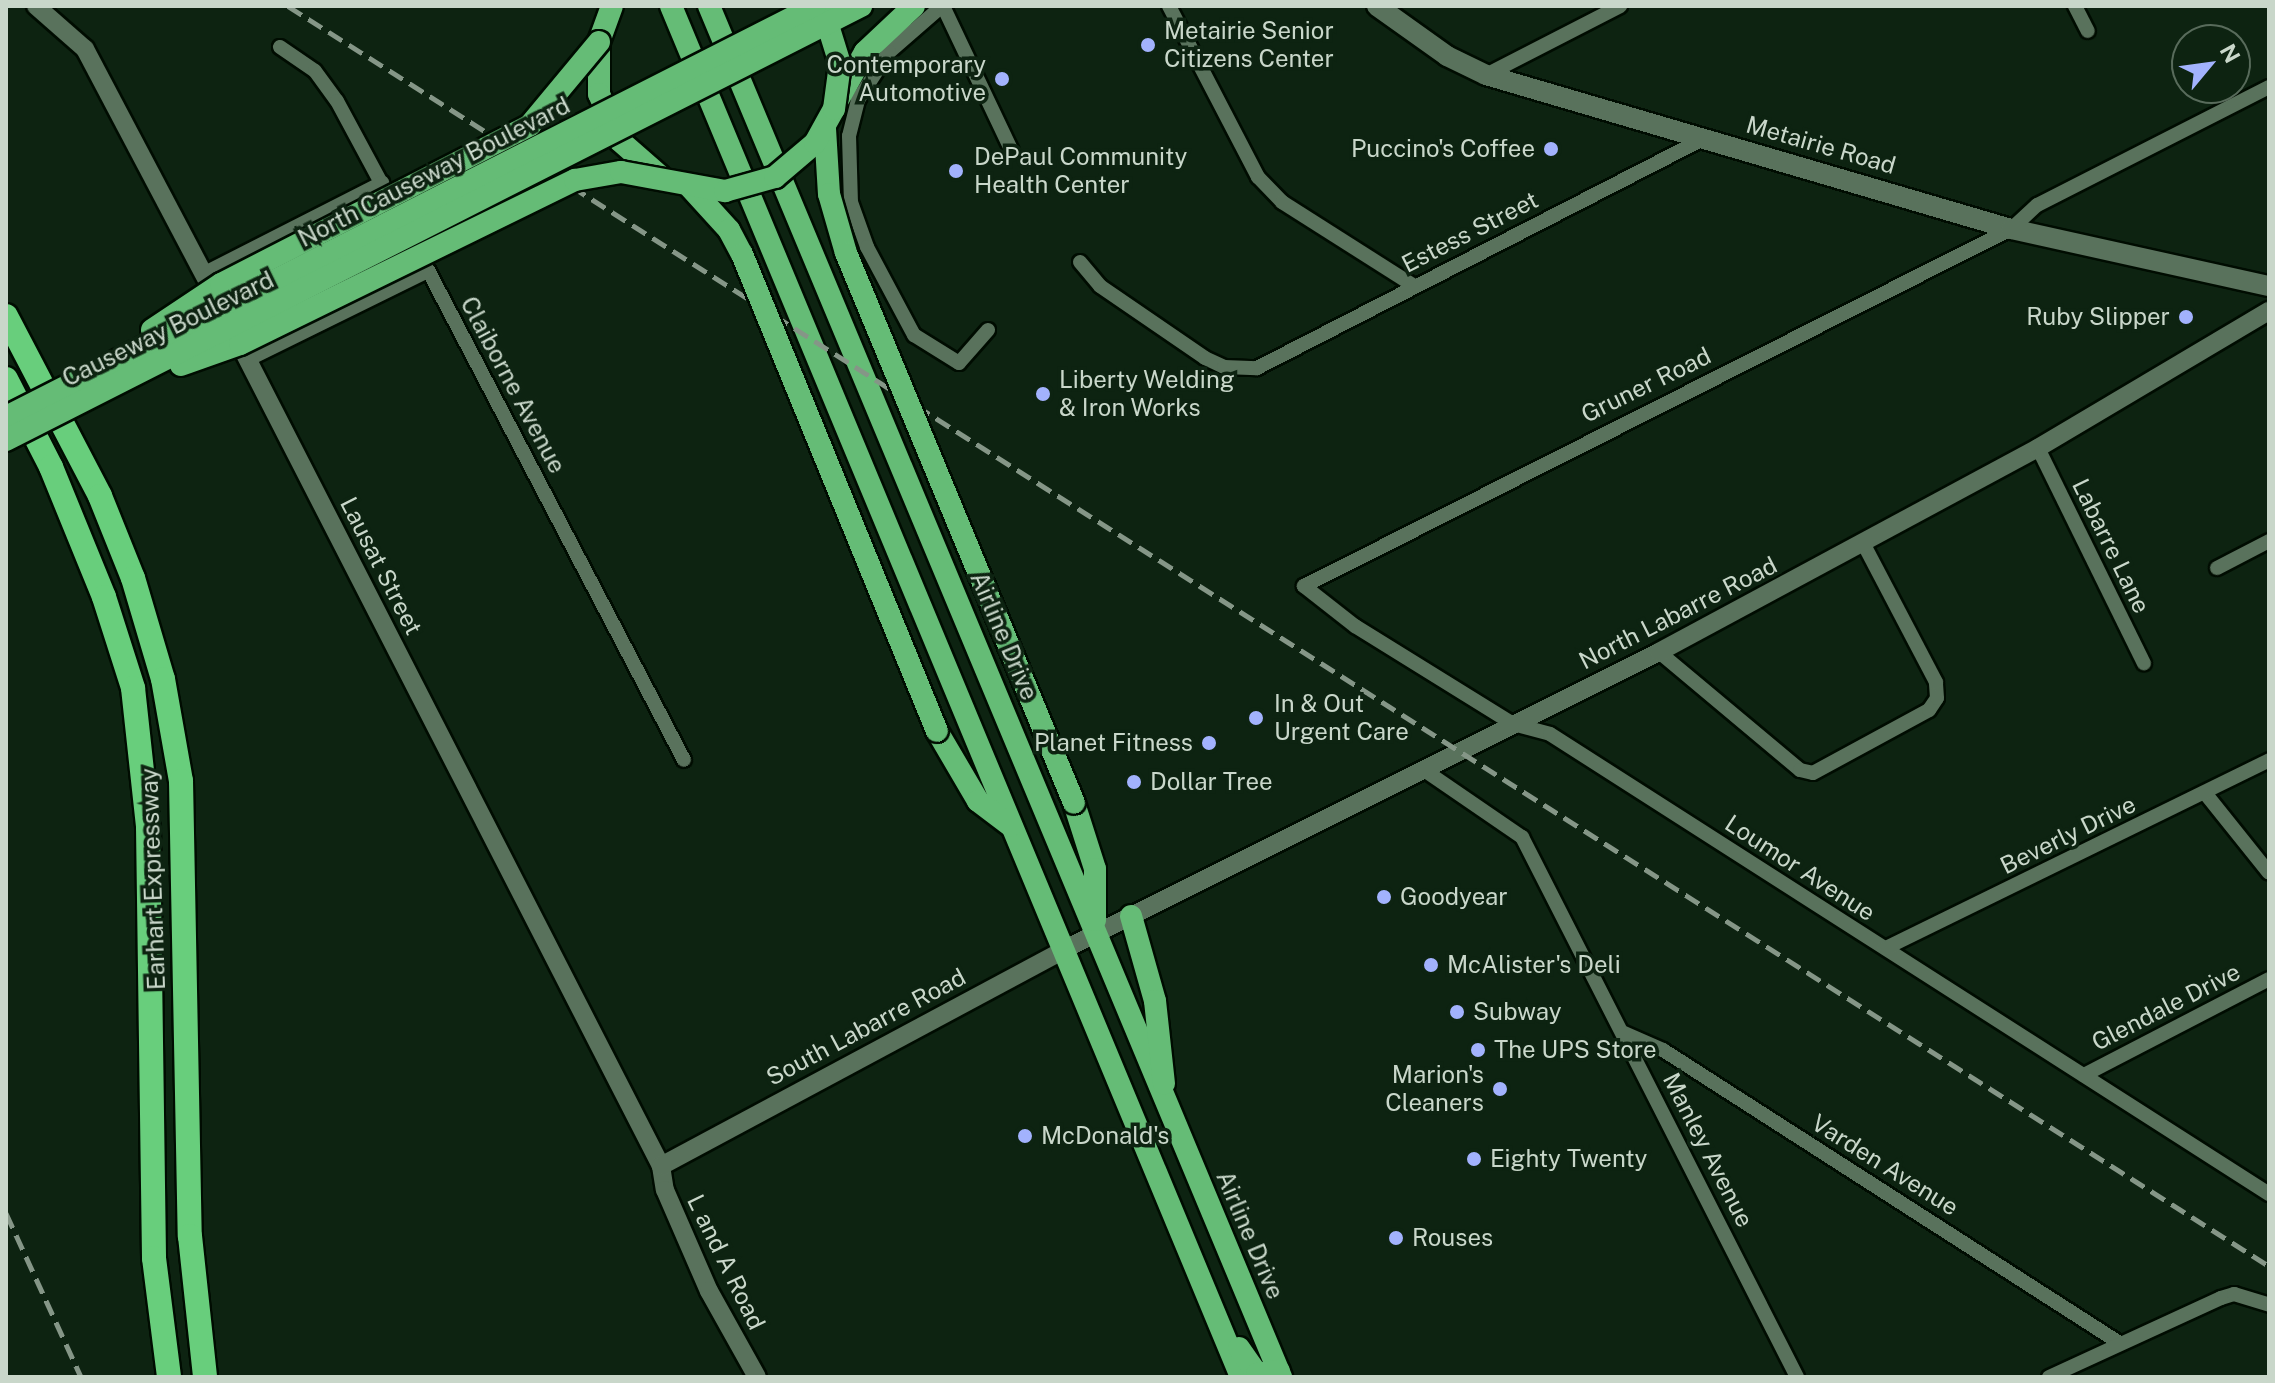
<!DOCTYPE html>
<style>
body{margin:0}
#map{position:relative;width:2275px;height:1383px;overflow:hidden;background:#0d2311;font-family:"Public Sans",sans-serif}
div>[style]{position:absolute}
.roads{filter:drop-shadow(2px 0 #000c01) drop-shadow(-2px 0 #000c01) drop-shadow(0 2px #000c01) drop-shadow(0 -2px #000c01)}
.minor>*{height:14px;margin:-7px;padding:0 7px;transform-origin:7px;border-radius:7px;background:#59725c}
.tertiary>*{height:18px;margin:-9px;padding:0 9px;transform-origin:9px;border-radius:9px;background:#59725c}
.secondary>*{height:20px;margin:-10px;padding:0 10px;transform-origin:10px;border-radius:10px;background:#59725c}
.trunk>*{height:22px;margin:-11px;padding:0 11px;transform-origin:11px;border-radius:11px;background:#65bc76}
.motorway>*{height:24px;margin:-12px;padding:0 12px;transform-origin:12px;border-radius:12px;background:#68ce7c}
.rail>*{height:5px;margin-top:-2.5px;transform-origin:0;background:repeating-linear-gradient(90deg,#859687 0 16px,transparent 0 24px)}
.bridges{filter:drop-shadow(2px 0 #000c01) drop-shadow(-2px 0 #000c01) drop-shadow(0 2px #000c01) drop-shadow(0 -2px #000c01)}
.trunk-bridge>*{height:22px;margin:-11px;padding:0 11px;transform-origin:11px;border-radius:11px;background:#65bc76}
.dots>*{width:22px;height:22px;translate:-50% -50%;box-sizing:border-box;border:4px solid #0d2311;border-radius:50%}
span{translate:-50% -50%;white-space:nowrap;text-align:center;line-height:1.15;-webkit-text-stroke:7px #0d2311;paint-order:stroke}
.poi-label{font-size:24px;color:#c9d7ca}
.left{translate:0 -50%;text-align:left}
.right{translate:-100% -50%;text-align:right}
.street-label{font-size:24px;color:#c9d7ca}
.frame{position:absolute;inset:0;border:8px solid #c9d7ca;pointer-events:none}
.north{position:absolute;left:2171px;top:24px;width:80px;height:80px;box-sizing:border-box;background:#0d2311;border:2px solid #586b5b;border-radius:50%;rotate:61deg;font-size:22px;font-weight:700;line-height:32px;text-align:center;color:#c9d7ca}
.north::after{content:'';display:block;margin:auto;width:28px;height:36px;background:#a2b2fd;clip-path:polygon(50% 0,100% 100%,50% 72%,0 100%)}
</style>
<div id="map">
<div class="roads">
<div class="minor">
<div style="left:942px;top:6px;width:70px;rotate:139deg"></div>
<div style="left:889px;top:52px;width:57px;rotate:122.9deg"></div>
<div style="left:858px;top:100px;width:37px;rotate:104deg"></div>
<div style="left:849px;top:136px;width:66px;rotate:88.3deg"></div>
<div style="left:851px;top:202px;width:48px;rotate:70.4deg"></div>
<div style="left:867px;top:247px;width:100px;rotate:61.9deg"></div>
<div style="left:914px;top:335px;width:53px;rotate:31.9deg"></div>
<div style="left:959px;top:363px;width:44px;rotate:-48.7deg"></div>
<div style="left:943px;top:6px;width:161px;rotate:64.6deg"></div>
<div style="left:1169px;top:6px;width:193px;rotate:62.5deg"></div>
<div style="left:1258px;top:177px;width:35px;rotate:46deg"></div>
<div style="left:1282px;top:202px;width:155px;rotate:32.4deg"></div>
<div style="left:2075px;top:6px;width:28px;rotate:63deg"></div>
<div style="left:280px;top:47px;width:42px;rotate:34.4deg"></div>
<div style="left:315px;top:71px;width:37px;rotate:54deg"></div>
<div style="left:337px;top:101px;width:116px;rotate:61.7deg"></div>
<div style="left:1486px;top:75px;width:151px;rotate:-27.2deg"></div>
<div style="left:2269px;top:87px;width:260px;rotate:153deg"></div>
<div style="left:2037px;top:205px;width:35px;rotate:137deg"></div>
<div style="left:2011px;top:229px;width:792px;rotate:153.21deg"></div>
<div style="left:1304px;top:586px;width:65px;rotate:38.1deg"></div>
<div style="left:1355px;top:626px;width:186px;rotate:31.8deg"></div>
<div style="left:1513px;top:724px;width:38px;rotate:15deg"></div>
<div style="left:1550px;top:734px;width:854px;rotate:32.61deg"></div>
<div style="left:406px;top:228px;width:600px;rotate:62.41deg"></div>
<div style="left:1080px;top:262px;width:31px;rotate:50deg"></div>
<div style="left:1100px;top:286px;width:127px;rotate:34.4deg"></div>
<div style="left:1205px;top:358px;width:21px;rotate:25deg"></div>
<div style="left:1224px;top:367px;width:33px;rotate:2deg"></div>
<div style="left:1257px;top:368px;width:504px;rotate:-27.18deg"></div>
<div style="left:205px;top:273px;width:199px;rotate:-27deg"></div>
<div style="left:247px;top:360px;width:202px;rotate:-26.2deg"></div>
<div style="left:2038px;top:448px;width:240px;rotate:63.8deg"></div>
<div style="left:2217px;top:568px;width:59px;rotate:-27.4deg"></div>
<div style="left:1659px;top:652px;width:184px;rotate:39.9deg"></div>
<div style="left:1800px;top:770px;width:13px;rotate:13deg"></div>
<div style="left:1813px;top:773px;width:132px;rotate:-28.5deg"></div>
<div style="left:1929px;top:710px;width:14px;rotate:-56deg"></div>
<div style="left:1937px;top:698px;width:16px;rotate:-94deg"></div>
<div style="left:1936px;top:682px;width:157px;rotate:-117.7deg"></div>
<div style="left:1424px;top:770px;width:119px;rotate:34.4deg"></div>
<div style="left:1522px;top:837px;width:606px;rotate:63.01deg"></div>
<div style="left:2205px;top:793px;width:102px;rotate:51.3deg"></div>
<div style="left:1886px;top:948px;width:427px;rotate:-26.1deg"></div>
<div style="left:1624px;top:1033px;width:43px;rotate:23.6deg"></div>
<div style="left:1663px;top:1050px;width:541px;rotate:32.69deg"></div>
<div style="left:2084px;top:1075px;width:208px;rotate:-27.4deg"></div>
<div style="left:2049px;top:1377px;width:189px;rotate:-24.7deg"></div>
<div style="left:2221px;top:1298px;width:14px;rotate:-17deg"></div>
<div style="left:2234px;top:1294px;width:37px;rotate:17deg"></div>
</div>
<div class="tertiary">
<div style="left:36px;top:6px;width:65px;rotate:41.3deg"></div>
<div style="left:85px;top:49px;width:283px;rotate:62.2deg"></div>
<div style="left:234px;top:333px;width:936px;rotate:62.86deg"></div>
<div style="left:661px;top:1166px;width:24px;rotate:81deg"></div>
<div style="left:665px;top:1190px;width:110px;rotate:66.5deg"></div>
<div style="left:709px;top:1291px;width:98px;rotate:60.8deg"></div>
<div style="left:661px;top:1166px;width:459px;rotate:-28.2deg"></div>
<div style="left:1065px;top:949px;width:664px;rotate:-26.57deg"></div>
<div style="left:1659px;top:652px;width:430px;rotate:-28.3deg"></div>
<div style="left:2038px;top:448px;width:269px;rotate:-30.7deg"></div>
</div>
<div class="secondary">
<div style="left:1377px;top:6px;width:86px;rotate:35.5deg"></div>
<div style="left:1447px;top:56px;width:43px;rotate:26deg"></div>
<div style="left:1486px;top:75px;width:547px;rotate:16.35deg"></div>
<div style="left:2011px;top:229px;width:264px;rotate:12.5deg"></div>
</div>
<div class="trunk">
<div style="left:612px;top:6px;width:38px;rotate:110deg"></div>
<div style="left:599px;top:42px;width:52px;rotate:90deg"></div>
<div style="left:599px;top:94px;width:51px;rotate:65.9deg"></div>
<div style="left:620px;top:141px;width:52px;rotate:41.1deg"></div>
<div style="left:671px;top:6px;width:1485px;rotate:67.42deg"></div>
<div style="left:709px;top:6px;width:1486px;rotate:67.35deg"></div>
<div style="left:834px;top:107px;width:63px;rotate:-60.6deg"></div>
<div style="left:865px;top:52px;width:67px;rotate:-43.2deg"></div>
<div style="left:937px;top:731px;width:81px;rotate:59.6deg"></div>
<div style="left:978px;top:801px;width:41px;rotate:37.1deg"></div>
<div style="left:1074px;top:803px;width:69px;rotate:72.3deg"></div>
<div style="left:1095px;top:869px;width:51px;rotate:90deg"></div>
<div style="left:1131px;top:916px;width:88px;rotate:74.2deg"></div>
<div style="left:1155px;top:1001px;width:83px;rotate:83.8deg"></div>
<div style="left:1239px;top:1348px;width:32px;rotate:55deg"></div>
<div style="left:1257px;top:1374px;width:22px;rotate:-8deg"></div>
</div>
<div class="motorway">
<div style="left:6px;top:316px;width:203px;rotate:62.4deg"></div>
<div style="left:100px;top:496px;width:88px;rotate:68.1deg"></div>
<div style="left:133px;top:578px;width:105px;rotate:73.5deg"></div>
<div style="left:163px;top:679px;width:104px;rotate:80deg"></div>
<div style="left:181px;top:781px;width:455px;rotate:88.9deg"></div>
<div style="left:190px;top:1236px;width:142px;rotate:83.9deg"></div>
<div style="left:6px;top:379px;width:99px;rotate:62.9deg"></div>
<div style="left:51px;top:467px;width:140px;rotate:67.8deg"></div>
<div style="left:104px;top:597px;width:96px;rotate:72.3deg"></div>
<div style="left:133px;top:688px;width:140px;rotate:83.8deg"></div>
<div style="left:148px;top:827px;width:431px;rotate:89.2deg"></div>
<div style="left:154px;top:1258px;width:120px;rotate:82.8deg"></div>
</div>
</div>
<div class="rail">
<div style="left:288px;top:6px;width:2348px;rotate:32.46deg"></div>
<div style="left:6px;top:1213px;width:180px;rotate:65.4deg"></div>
</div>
<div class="bridges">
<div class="trunk-bridge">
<div style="left:825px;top:129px;width:65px;rotate:86.5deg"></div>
<div style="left:829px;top:194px;width:61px;rotate:73.9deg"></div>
<div style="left:846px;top:253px;width:595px;rotate:67.48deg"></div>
<div style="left:690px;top:187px;width:58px;rotate:47.8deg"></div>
<div style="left:729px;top:230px;width:27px;rotate:62deg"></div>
<div style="left:742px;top:254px;width:515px;rotate:67.77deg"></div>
<div style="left:152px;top:330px;width:83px;rotate:-33.7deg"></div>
<div style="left:221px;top:284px;width:348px;rotate:-27.2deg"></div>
<div style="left:530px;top:125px;width:108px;rotate:-50.3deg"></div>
<div style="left:181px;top:365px;width:63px;rotate:-19.6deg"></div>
<div style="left:240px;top:344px;width:373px;rotate:-26.1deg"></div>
<div style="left:575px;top:180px;width:47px;rotate:-9.9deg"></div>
<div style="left:621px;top:172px;width:106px;rotate:10.4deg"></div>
<div style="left:725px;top:191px;width:52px;rotate:-15.6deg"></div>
<div style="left:775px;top:177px;width:52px;rotate:-40.4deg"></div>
<div style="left:815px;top:143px;width:39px;rotate:-61deg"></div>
<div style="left:834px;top:109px;width:45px;rotate:-82.4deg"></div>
<div style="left:840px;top:64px;width:61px;rotate:-107.2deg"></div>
<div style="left:6px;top:417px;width:907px;rotate:-26.93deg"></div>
<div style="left:6px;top:440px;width:959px;rotate:-26.91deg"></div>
</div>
</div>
<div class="dots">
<div style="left:1148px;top:45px;background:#a2b2fd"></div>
<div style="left:1002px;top:79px;background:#a2b2fd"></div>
<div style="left:1551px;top:149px;background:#a2b2fd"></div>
<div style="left:956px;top:171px;background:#a2b2fd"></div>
<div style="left:2186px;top:317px;background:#a2b2fd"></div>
<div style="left:1043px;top:394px;background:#a2b2fd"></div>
<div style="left:1256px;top:718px;background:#a2b2fd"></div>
<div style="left:1209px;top:743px;background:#a2b2fd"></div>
<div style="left:1134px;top:782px;background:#a2b2fd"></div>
<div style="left:1384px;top:897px;background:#a2b2fd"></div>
<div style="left:1431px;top:965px;background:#a2b2fd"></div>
<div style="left:1457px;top:1012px;background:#a2b2fd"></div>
<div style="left:1478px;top:1050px;background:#a2b2fd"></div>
<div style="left:1500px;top:1089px;background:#a2b2fd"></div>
<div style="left:1025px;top:1136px;background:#a2b2fd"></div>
<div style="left:1474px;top:1159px;background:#a2b2fd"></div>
<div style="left:1396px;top:1238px;background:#a2b2fd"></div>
</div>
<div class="poi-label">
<span class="left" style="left:1164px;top:45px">Metairie Senior<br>Citizens Center</span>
<span class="right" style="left:986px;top:79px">Contemporary<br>Automotive</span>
<span class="right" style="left:1535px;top:149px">Puccino's Coffee</span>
<span class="left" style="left:974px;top:171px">DePaul Community<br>Health Center</span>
<span class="right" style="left:2170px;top:317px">Ruby Slipper</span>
<span class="left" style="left:1059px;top:394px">Liberty Welding<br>&amp; Iron Works</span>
<span class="left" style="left:1274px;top:718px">In &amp; Out<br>Urgent Care</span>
<span class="right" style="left:1193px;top:743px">Planet Fitness</span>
<span class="left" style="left:1150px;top:782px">Dollar Tree</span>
<span class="left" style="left:1400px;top:897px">Goodyear</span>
<span class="left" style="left:1447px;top:965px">McAlister's Deli</span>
<span class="left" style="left:1473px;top:1012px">Subway</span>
<span class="left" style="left:1494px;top:1050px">The UPS Store</span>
<span class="right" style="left:1484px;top:1089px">Marion's<br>Cleaners</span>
<span class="left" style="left:1041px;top:1136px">McDonald's</span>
<span class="left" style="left:1490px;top:1159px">Eighty Twenty</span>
<span class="left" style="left:1412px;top:1238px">Rouses</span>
</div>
<div class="street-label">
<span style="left:1821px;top:145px;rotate:16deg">Metairie Road</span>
<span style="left:434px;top:172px;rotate:-27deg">North Causeway Boulevard</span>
<span style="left:1470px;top:232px;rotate:-27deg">Estess Street</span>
<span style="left:168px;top:329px;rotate:-26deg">Causeway Boulevard</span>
<span style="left:513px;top:385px;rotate:62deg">Claiborne Avenue</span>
<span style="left:1646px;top:385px;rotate:-26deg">Gruner Road</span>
<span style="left:2111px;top:546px;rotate:64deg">Labarre Lane</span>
<span style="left:381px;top:566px;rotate:63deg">Lausat Street</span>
<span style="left:1678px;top:613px;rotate:-27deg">North Labarre Road</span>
<span style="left:1004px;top:636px;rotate:67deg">Airline Drive</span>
<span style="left:2068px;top:835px;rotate:-26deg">Beverly Drive</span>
<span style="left:1800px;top:868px;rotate:33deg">Loumor Avenue</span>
<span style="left:153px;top:879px;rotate:-92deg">Earhart Expressway</span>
<span style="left:2166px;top:1007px;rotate:-27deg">Glendale Drive</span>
<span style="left:866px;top:1027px;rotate:-28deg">South Labarre Road</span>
<span style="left:1708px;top:1150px;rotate:63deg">Manley Avenue</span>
<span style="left:1885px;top:1165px;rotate:32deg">Varden Avenue</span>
<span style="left:1250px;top:1235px;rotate:67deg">Airline Drive</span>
<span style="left:726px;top:1262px;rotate:64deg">L and A Road</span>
</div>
<div class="frame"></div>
<div class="north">N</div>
</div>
